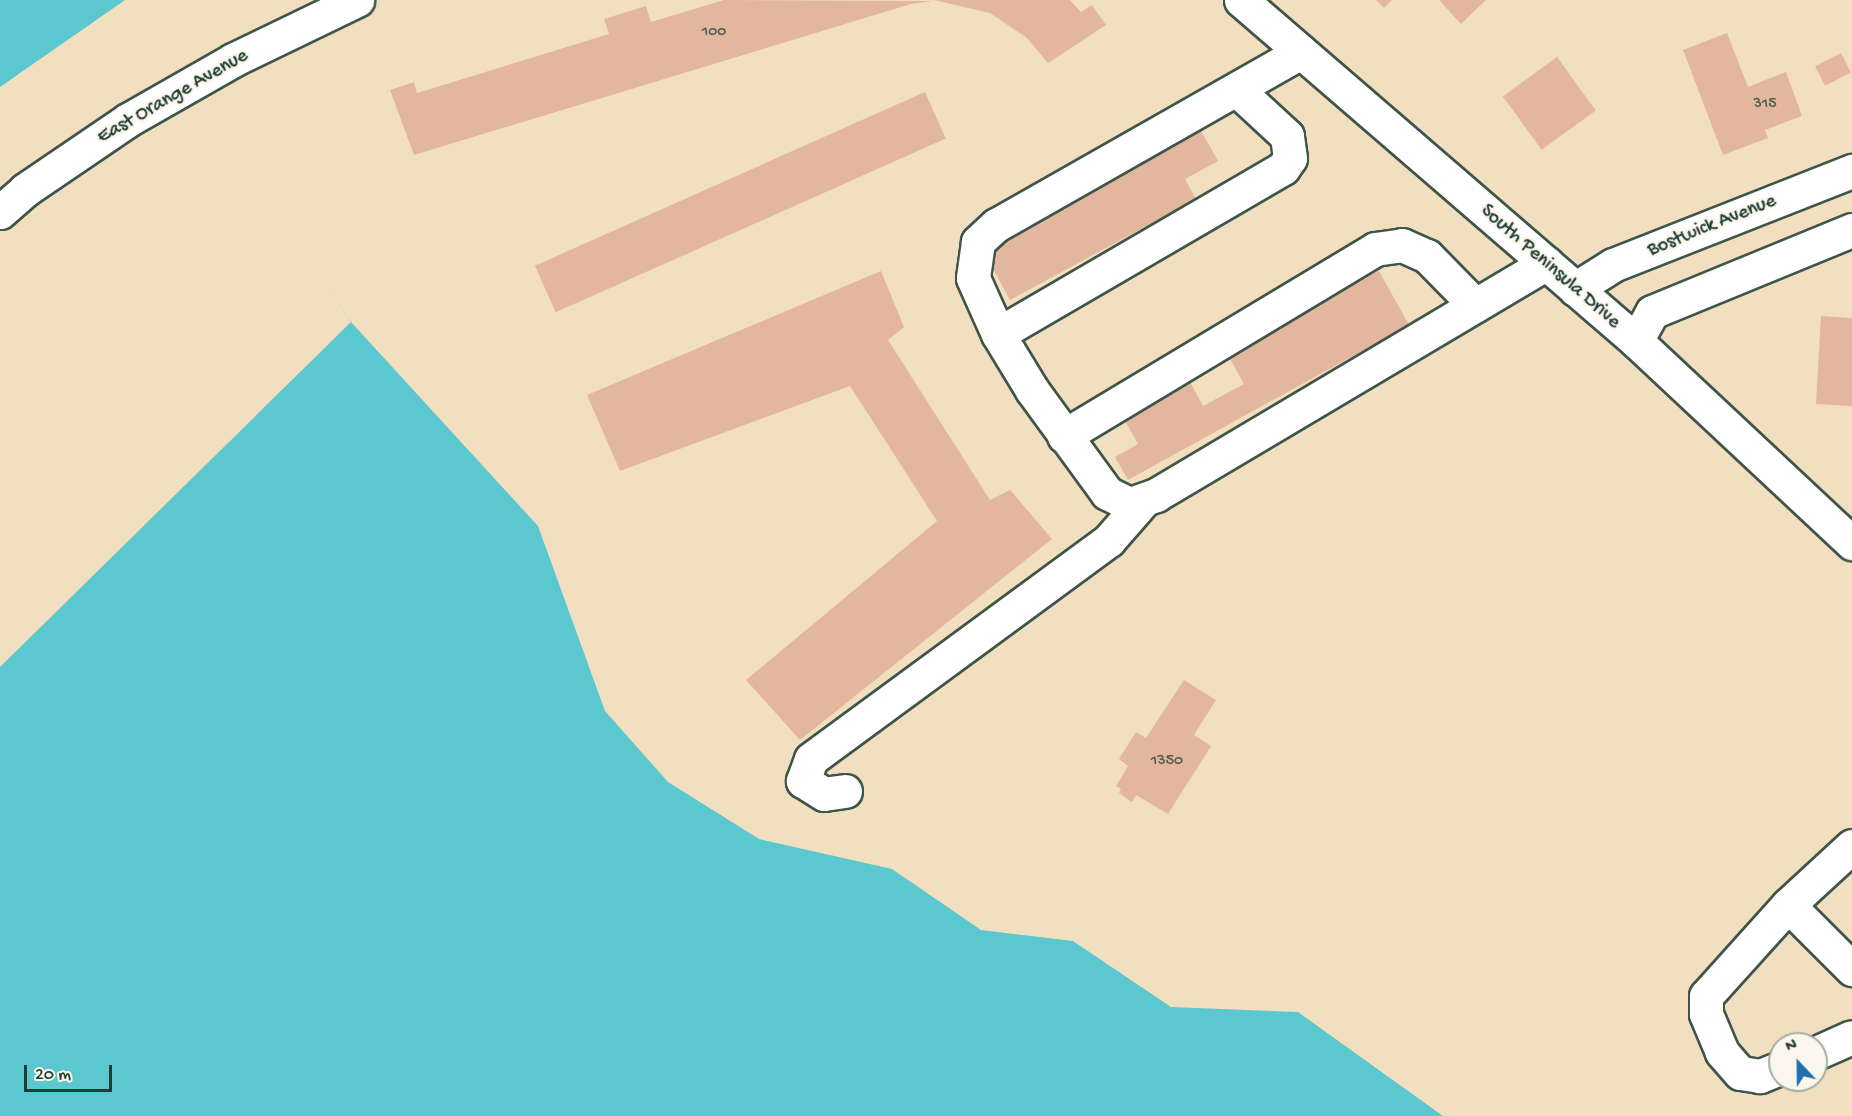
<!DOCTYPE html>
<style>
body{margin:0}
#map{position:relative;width:1852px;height:1116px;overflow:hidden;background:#f2dfc0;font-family:"Gochi Hand",sans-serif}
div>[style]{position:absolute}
.water>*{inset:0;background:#5bc8cf}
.pier>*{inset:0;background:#f2dfc0}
.building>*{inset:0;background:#e2b79e;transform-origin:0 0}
.roads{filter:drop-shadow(2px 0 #3f5549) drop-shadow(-2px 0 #3f5549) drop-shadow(0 2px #3f5549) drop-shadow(0 -2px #3f5549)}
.minor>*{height:33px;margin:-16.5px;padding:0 16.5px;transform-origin:16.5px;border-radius:16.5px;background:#fff}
.major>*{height:33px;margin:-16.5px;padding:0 16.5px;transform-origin:16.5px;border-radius:16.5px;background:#fff}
span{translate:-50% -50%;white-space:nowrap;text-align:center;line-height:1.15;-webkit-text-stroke:5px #fbf7ec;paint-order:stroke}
.number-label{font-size:16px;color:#505c4e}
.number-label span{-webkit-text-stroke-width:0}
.street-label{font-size:20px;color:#1f3d34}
.north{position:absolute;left:1768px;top:1032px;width:60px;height:60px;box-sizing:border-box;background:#fbf7ec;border:2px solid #a3ada2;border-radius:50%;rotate:338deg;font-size:16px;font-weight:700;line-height:24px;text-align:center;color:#1f3d34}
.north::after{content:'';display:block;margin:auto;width:21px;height:27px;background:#1f6fb2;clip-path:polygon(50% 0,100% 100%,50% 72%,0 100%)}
.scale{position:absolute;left:24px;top:1065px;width:88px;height:27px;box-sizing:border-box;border:3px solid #1f3d34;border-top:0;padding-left:8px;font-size:18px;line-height:21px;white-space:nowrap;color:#1f3d34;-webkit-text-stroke:4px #fbf7ec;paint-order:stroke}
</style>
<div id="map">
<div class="water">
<div style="clip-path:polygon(0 0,137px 0,141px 24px,351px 322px,538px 526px,605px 711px,668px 782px,759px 839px,892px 869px,981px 930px,1073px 941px,1171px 1007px,1298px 1012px,1443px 1116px,0 1116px)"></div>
</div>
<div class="pier">
<div style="clip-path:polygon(125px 0,140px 0,144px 23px,351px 322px,0 667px,0 87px)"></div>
</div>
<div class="building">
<div style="clip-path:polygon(724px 0,933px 1px,911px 4px,414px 155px,390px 90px,414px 82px,417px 93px,609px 34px,604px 19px,646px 6px,651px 22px)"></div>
<div style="clip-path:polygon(934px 0,1070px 0,1081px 12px,1092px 5px,1106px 25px,1048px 63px,1027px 38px,990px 13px)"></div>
<div style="clip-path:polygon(1376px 0,1392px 0,1384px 8px)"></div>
<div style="clip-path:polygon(1439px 0,1486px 0,1461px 24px)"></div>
<div style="clip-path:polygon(1727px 33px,1748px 87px,1786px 72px,1802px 116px,1765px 130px,1768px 138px,1723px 155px,1683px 50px)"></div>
<div style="left:1841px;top:53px;width:22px;height:29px;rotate:63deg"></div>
<div style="left:1557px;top:57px;width:66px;height:67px;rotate:54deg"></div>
<div style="left:925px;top:92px;width:51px;height:427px;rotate:66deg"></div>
<div style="clip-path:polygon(1200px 129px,1218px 161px,1185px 179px,1196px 199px,1010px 300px,981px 247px)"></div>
<div style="clip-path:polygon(881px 271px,904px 327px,888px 340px,990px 500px,1010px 490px,1052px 539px,800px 740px,746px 680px,937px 521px,850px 386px,620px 471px,587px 395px)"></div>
<div style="clip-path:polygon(1379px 271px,1409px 325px,1128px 480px,1115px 457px,1138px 444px,1123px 417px,1189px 380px,1203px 406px,1244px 384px,1228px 355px)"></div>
<div style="clip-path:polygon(1821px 316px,1852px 318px,1852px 406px,1816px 404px)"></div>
<div style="clip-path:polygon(1184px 680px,1216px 700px,1194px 735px,1211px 746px,1168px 814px,1136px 795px,1132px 802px,1119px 793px,1121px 789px,1116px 786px,1128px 766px,1119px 759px,1136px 732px,1146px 738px)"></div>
</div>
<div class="roads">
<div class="minor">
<div style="left:1301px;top:52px;width:351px;rotate:150.4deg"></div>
<div style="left:996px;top:225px;width:25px;rotate:137deg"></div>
<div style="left:978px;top:242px;width:36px;rotate:98deg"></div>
<div style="left:973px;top:278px;width:61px;rotate:65.9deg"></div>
<div style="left:998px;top:334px;width:66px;rotate:58.7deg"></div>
<div style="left:1032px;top:390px;width:127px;rotate:53.9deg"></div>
<div style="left:1107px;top:493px;width:25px;rotate:26deg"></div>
<div style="left:1130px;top:504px;width:28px;rotate:-19deg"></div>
<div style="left:1156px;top:495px;width:454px;rotate:-30.7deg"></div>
<div style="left:0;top:212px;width:33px;rotate:-41deg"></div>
<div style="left:25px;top:190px;width:125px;rotate:-34.2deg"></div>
<div style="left:128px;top:120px;width:121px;rotate:-29.7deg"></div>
<div style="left:233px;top:60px;width:138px;rotate:-25.8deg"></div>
<div style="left:1575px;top:289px;width:45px;rotate:-32.3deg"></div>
<div style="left:1613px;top:265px;width:257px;rotate:-21.5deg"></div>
<div style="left:998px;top:334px;width:330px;rotate:-30.2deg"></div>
<div style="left:1283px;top:168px;width:12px;rotate:-55deg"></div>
<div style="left:1290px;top:158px;width:22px;rotate:-98deg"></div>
<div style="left:1287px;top:136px;width:69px;rotate:-137.3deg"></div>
<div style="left:1636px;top:341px;width:33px;rotate:-61deg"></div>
<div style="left:1652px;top:312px;width:216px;rotate:-22.3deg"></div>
<div style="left:1064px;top:436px;width:363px;rotate:-31deg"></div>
<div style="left:1375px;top:249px;width:27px;rotate:-8deg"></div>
<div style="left:1402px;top:245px;width:27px;rotate:24deg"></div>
<div style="left:1427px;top:256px;width:69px;rotate:45.6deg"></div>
<div style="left:845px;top:791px;width:21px;rotate:172deg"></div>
<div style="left:824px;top:794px;width:25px;rotate:-148deg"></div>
<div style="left:803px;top:781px;width:23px;rotate:-70deg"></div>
<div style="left:811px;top:759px;width:370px;rotate:-36.3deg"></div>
<div style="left:1109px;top:540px;width:52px;rotate:-48.9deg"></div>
<div style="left:1788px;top:905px;width:91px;rotate:45deg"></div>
<div style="left:1816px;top:1053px;width:39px;rotate:-24deg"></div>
<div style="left:1780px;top:1068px;width:22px;rotate:158deg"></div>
<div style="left:1760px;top:1076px;width:20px;rotate:-171deg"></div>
<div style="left:1740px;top:1073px;width:28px;rotate:-131deg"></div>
<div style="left:1722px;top:1052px;width:41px;rotate:-112.8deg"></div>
<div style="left:1706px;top:1014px;width:18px;rotate:-90deg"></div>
<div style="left:1706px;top:996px;width:122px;rotate:-48deg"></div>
<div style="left:1788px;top:905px;width:87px;rotate:-42.7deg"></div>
</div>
<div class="major">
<div style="left:1241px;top:0;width:522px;rotate:40.8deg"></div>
<div style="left:1636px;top:341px;width:296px;rotate:43.1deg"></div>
</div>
</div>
<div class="number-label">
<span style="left:714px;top:33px">100</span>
<span style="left:1765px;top:105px">315</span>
<span style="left:1167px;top:762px">1350</span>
</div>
<div class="street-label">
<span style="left:173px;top:97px;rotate:-30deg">East Orange Avenue</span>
<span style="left:1712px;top:226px;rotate:-22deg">Bostwick Avenue</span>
<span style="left:1550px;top:267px;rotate:41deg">South Peninsula Drive</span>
</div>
<div class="north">N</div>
<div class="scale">20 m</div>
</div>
